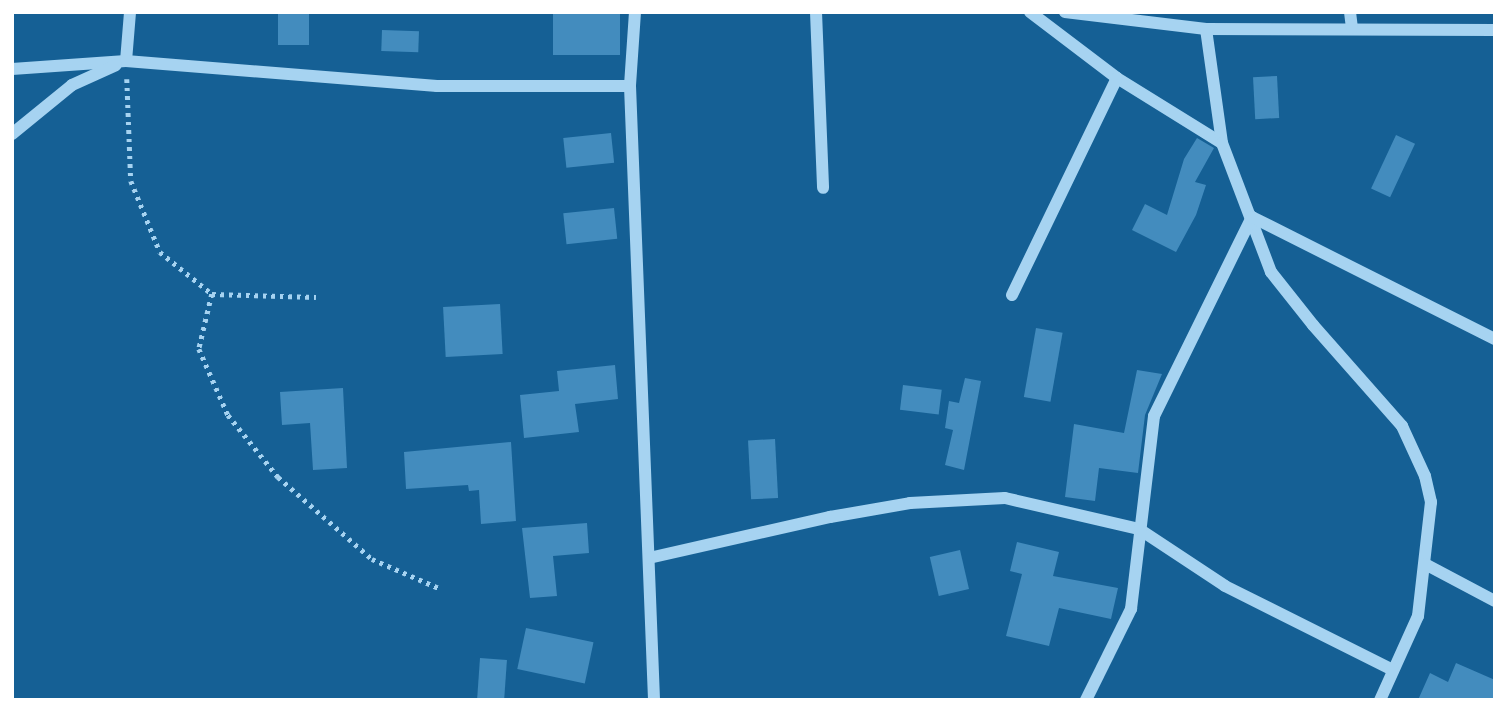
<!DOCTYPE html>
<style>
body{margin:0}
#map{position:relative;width:1507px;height:712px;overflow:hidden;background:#156095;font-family:"PT Sans",sans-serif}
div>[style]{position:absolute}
.building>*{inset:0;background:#438cbe;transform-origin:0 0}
.path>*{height:4.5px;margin-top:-2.25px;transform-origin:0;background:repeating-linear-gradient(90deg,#a6d3f1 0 3.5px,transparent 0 8.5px)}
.minor>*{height:12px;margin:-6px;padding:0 6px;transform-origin:6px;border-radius:6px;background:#a6d3f1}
span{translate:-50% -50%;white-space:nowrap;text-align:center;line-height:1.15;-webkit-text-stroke:6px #156095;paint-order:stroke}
.frame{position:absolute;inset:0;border:14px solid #fff;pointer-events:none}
</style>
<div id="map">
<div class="building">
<div style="left:278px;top:12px;width:31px;height:33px"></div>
<div style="left:553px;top:12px;width:67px;height:43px"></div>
<div style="left:382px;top:30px;width:37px;height:21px;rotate:2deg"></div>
<div style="left:1277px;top:76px;width:42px;height:24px;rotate:87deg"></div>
<div style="left:611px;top:133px;width:30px;height:48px;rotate:84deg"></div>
<div style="left:1396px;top:135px;width:21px;height:59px;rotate:25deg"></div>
<div style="clip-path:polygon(1197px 138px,1214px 148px,1195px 182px,1206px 185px,1196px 215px,1176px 252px,1132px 230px,1145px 204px,1167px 215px,1184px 159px)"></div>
<div style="left:614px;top:208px;width:31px;height:51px;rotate:84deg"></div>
<div style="left:500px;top:304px;width:50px;height:57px;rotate:87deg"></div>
<div style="left:1036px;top:328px;width:27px;height:70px;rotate:10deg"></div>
<div style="clip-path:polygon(615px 365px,618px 399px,575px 404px,579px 432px,524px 438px,520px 395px,559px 391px,557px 371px)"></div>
<div style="clip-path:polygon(1137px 370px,1162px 374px,1145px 415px,1138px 473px,1099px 468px,1095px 501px,1065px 497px,1074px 424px,1124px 433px)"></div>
<div style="clip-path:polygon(965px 378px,981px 381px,964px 470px,945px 465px,953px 430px,945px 428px,949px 401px,959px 403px)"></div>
<div style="left:903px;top:385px;width:39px;height:25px;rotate:7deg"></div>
<div style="clip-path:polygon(343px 388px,347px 468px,313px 470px,310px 423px,282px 425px,280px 392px)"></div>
<div style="left:775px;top:439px;width:59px;height:27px;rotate:87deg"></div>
<div style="clip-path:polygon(511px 442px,516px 521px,481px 524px,479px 490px,469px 491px,468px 485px,406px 489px,404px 452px)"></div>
<div style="clip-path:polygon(587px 523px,589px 553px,553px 556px,557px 596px,530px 598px,522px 528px)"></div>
<div style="clip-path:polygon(1017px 542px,1059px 552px,1053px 576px,1118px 588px,1111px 619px,1059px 608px,1049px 646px,1006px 636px,1022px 574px,1010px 571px)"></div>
<div style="left:960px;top:550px;width:40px;height:31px;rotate:77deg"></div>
<div style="left:526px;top:628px;width:69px;height:42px;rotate:12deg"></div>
<div style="left:480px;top:658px;width:27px;height:42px;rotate:4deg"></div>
<div style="clip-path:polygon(1456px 663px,1495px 680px,1495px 700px,1418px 700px,1430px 673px,1448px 682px)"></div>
</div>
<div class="path">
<div style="left:127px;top:79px;width:102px;rotate:87.8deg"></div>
<div style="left:131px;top:181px;width:77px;rotate:67.8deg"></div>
<div style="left:160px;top:252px;width:67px;rotate:38.9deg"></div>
<div style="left:212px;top:294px;width:104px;rotate:1.7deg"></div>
<div style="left:212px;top:294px;width:57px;rotate:103.3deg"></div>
<div style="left:199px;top:349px;width:72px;rotate:66.3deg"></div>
<div style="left:228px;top:415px;width:80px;rotate:51.1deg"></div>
<div style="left:278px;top:477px;width:125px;rotate:41.1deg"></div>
<div style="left:372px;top:559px;width:75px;rotate:23.5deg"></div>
</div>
<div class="minor">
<div style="left:635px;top:12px;width:74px;rotate:93.9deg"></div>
<div style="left:630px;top:86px;width:614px;rotate:87.76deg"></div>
<div style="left:816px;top:12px;width:176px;rotate:87.7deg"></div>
<div style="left:1030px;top:12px;width:109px;rotate:37.2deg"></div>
<div style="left:1117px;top:78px;width:123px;rotate:31.8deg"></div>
<div style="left:1065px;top:12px;width:142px;rotate:6.9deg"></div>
<div style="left:1206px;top:29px;width:289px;rotate:0.2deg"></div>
<div style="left:1350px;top:12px;width:16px;rotate:83deg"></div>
<div style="left:1206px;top:29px;width:115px;rotate:82deg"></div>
<div style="left:1222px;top:143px;width:138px;rotate:69.2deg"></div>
<div style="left:1271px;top:272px;width:68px;rotate:51.6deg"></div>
<div style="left:1313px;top:325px;width:135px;rotate:48.6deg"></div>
<div style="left:1402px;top:426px;width:55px;rotate:65.3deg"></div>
<div style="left:1425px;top:476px;width:27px;rotate:77deg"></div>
<div style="left:1431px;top:502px;width:115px;rotate:96.5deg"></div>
<div style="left:1418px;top:616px;width:92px;rotate:114.3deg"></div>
<div style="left:126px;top:61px;width:49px;rotate:-85.3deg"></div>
<div style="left:12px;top:69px;width:114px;rotate:-4deg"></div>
<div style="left:126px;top:61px;width:312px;rotate:4.6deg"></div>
<div style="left:437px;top:86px;width:193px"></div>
<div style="left:12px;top:134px;width:77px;rotate:-39.2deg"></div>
<div style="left:72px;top:85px;width:48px;rotate:-24.4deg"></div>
<div style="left:1012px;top:295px;width:241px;rotate:-64.2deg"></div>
<div style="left:649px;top:558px;width:186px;rotate:-12.8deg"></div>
<div style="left:830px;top:517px;width:81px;rotate:-9.9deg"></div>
<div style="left:910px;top:503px;width:95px;rotate:-3deg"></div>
<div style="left:1005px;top:498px;width:138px;rotate:13deg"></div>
<div style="left:1139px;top:529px;width:103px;rotate:33.5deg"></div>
<div style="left:1225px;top:586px;width:188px;rotate:26.6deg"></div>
<div style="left:1425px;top:564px;width:79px;rotate:27.9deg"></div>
<div style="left:1086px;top:700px;width:102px;rotate:-63.7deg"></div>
<div style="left:1131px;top:609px;width:194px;rotate:-83.2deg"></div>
<div style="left:1154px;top:416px;width:222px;rotate:-63.8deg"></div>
<div style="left:1252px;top:217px;width:272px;rotate:26.7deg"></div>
</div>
<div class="frame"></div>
</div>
